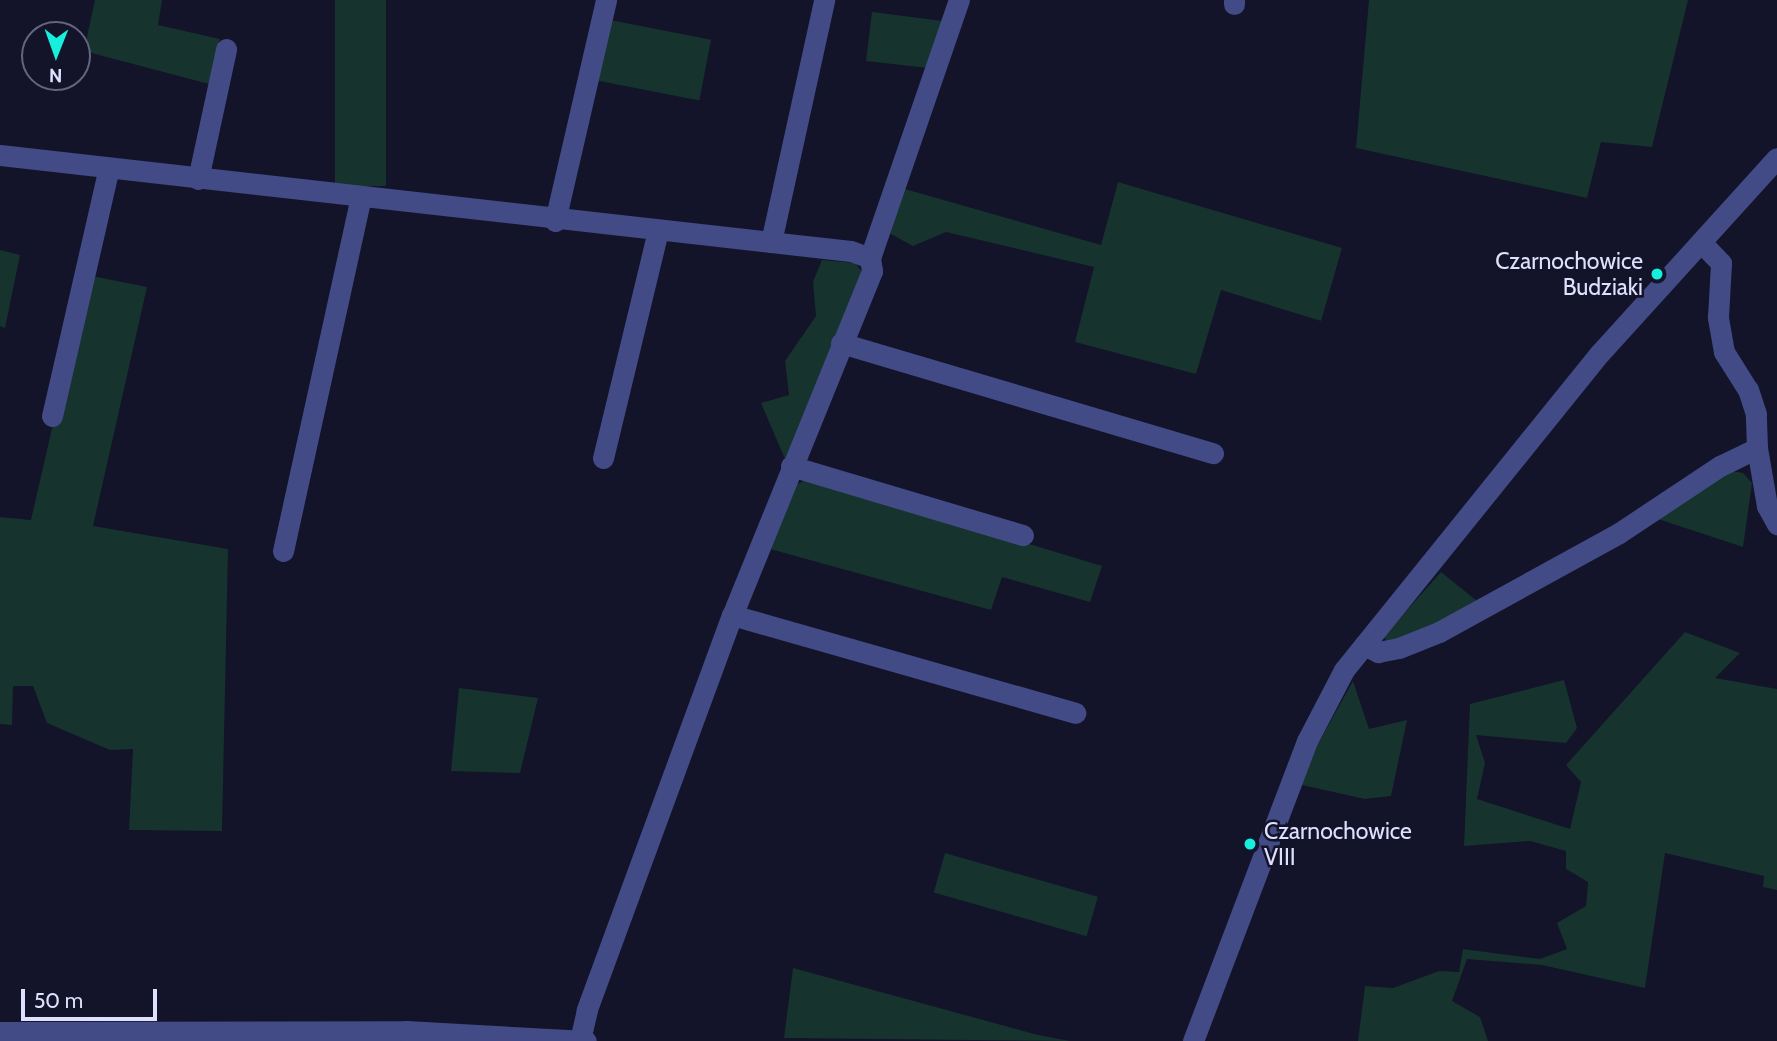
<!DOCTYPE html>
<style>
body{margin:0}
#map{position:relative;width:1777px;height:1041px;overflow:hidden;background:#13132a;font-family:Cabin,sans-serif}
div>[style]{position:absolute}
.green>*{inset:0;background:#16332d;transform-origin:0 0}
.minor>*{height:21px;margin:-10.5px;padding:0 10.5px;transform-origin:10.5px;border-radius:10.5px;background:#424b85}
.dots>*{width:19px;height:19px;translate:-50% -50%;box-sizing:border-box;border:4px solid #13132a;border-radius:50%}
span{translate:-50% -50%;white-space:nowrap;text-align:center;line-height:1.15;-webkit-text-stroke:5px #13132a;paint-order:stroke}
.poi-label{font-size:23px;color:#dee0fd}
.right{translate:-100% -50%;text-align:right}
.left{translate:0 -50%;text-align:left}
.north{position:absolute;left:21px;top:21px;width:70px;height:70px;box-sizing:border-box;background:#13132a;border:2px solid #64657e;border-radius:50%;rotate:181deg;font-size:19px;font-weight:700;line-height:28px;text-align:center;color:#dee0fd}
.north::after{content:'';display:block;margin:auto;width:24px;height:32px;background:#18eedd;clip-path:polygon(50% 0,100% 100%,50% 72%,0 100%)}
.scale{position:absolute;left:21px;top:989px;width:136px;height:32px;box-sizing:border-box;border:4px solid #dee0fd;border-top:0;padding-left:9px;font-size:21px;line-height:24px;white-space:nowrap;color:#dee0fd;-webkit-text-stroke:5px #13132a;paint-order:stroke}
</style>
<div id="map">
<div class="green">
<div style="clip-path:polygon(95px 0,162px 0,158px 25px,220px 39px,209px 84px,84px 51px)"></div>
<div style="left:335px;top:0;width:51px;height:186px"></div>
<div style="clip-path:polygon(1369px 0,1688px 0,1652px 147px,1601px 142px,1587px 198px,1356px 148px)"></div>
<div style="clip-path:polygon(872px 12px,943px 21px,928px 68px,866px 61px)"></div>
<div style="left:610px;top:20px;width:103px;height:62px;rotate:11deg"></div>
<div style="clip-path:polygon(1118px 182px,1342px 248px,1321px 321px,1221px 290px,1196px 374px,1075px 342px,1094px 267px,946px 232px,913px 246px,889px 233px,905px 189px,1101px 245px)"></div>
<div style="clip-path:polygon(0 250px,20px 255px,5px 328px,0 326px)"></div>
<div style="clip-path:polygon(822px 260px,855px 263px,863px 273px,788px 466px,761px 403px,789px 395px,785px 361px,816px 316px,813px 282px)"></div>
<div style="clip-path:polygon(87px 275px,147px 287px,93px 526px,228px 549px,222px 831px,129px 830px,133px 749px,110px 750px,47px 723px,33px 686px,13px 686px,12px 725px,0 724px,0 517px,31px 520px)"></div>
<div style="clip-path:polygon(1726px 470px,1743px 473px,1752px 483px,1743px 547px,1658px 519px)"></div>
<div style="clip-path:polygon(810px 478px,1102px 566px,1090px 602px,1002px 577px,991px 610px,770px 549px,791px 487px)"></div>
<div style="clip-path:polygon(1441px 572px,1477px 601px,1429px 631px,1390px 643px,1383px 637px)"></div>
<div style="clip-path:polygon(1685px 632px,1740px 653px,1715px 678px,1777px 689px,1777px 890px,1763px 887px,1764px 876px,1665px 853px,1645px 988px,1542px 965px,1467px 959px,1452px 1001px,1480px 1017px,1488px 1041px,1358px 1041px,1365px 986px,1393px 988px,1439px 971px,1459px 972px,1463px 949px,1540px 959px,1567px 949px,1557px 923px,1586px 906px,1588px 882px,1566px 869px,1566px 851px,1530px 841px,1464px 846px,1470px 704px,1564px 680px,1577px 728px,1566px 743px,1476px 735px,1485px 763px,1477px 799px,1570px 829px,1581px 782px,1566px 765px)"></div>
<div style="clip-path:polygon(1353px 681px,1369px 729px,1407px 720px,1391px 796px,1365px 799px,1302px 785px,1308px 762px)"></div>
<div style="clip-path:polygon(459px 688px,538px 698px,520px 773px,451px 771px)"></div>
<div style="left:945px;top:853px;width:159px;height:41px;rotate:16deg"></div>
<div style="clip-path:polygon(793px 968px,1038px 1035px,1070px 1041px,784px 1038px)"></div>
</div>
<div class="minor">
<div style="left:1234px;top:4px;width:4px;rotate:-90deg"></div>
<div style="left:0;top:155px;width:856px;rotate:6.44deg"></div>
<div style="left:851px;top:251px;width:20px;rotate:20deg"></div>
<div style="left:870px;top:258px;width:13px;rotate:81deg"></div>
<div style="left:872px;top:271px;width:371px;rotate:112.1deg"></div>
<div style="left:732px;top:615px;width:421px;rotate:110.2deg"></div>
<div style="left:587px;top:1010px;width:32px;rotate:103deg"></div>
<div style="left:198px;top:179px;width:133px;rotate:-77.8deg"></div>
<div style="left:555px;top:221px;width:227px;rotate:-77deg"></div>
<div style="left:771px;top:242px;width:248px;rotate:-77.6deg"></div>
<div style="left:870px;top:258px;width:273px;rotate:-71deg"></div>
<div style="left:841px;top:343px;width:388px;rotate:16.5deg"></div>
<div style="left:52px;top:416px;width:254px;rotate:-77.1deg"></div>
<div style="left:1757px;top:448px;width:59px;rotate:80.2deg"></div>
<div style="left:1767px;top:506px;width:21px;rotate:61deg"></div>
<div style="left:603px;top:458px;width:235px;rotate:-76.4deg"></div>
<div style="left:791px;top:466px;width:242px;rotate:16.6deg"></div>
<div style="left:283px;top:551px;width:362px;rotate:-77.6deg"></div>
<div style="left:732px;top:615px;width:357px;rotate:15.9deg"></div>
<div style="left:1364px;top:645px;width:16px;rotate:27deg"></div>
<div style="left:1378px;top:652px;width:21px;rotate:-11deg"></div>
<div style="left:1399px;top:648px;width:43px;rotate:-21.8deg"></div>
<div style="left:1439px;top:632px;width:205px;rotate:-28.8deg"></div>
<div style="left:1619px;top:533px;width:121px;rotate:-33.6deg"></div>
<div style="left:1720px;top:466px;width:41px;rotate:-25.9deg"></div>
<div style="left:1757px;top:448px;width:34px;rotate:-92deg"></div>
<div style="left:1756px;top:414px;width:25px;rotate:-108deg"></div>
<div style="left:1748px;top:390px;width:45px;rotate:-122.3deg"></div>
<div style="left:1724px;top:352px;width:36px;rotate:-100deg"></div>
<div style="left:1718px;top:317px;width:54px;rotate:-86.8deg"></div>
<div style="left:1721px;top:263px;width:29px;rotate:-134deg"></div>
<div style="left:0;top:1032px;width:406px;rotate:-0.1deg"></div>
<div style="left:406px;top:1031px;width:180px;rotate:3.2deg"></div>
<div style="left:1193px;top:1041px;width:321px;rotate:-69.2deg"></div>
<div style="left:1307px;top:741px;width:80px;rotate:-62.5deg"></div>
<div style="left:1344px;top:670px;width:407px;rotate:-51.1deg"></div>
<div style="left:1600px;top:353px;width:263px;rotate:-47.8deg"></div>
</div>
<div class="dots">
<div style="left:1657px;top:274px;background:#18eedd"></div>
<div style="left:1250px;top:844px;background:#18eedd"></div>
</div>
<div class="poi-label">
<span class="right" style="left:1643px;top:274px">Czarnochowice<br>Budziaki</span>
<span class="left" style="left:1264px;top:844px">Czarnochowice<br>VIII</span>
</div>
<div class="north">N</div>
<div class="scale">50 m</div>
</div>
